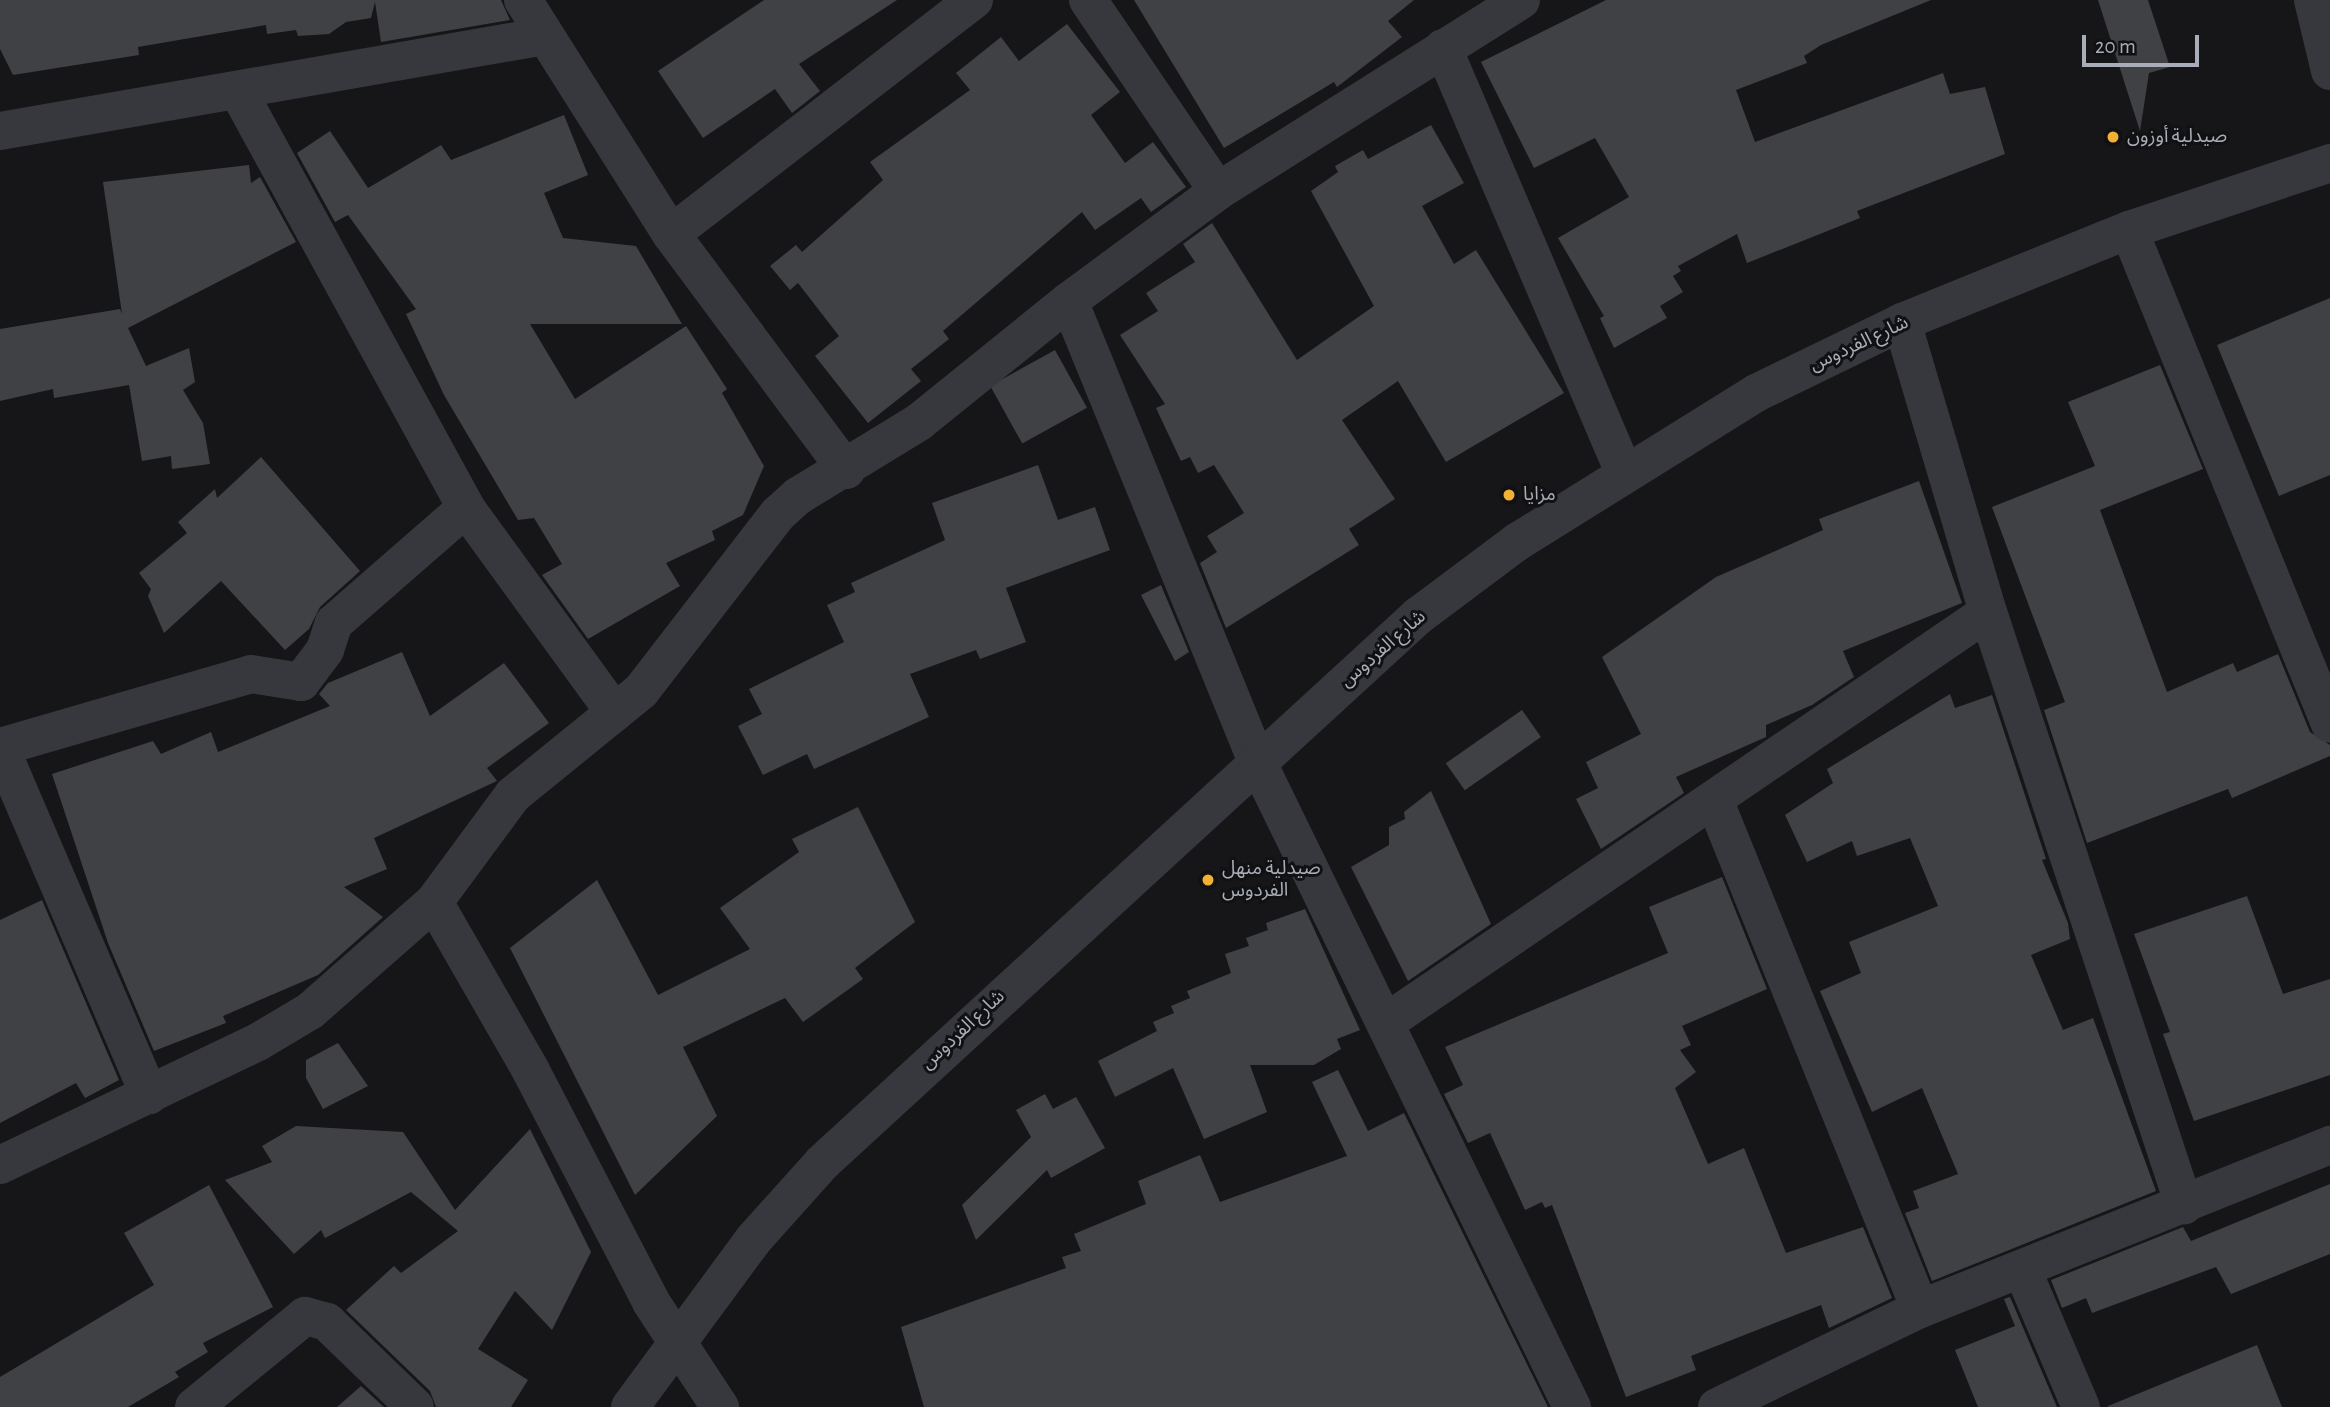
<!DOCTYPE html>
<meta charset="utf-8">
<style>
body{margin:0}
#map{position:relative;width:2330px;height:1407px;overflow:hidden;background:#161618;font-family:"Alegreya Sans","Noto Sans Arabic",sans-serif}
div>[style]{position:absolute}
.building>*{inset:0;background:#404145;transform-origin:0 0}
.minor>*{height:38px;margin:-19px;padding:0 19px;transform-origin:19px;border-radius:19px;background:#37383d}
.dots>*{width:19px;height:19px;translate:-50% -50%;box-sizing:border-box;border:4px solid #111113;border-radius:50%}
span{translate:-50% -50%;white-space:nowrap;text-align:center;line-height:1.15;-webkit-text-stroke:6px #111113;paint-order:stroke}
.poi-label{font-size:19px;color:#a8adb8}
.left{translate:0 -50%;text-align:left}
.street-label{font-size:19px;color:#a8adb8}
.scale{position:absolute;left:2082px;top:35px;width:117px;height:32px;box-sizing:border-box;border:4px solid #a8adb8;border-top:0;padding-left:9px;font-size:21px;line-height:24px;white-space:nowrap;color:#a8adb8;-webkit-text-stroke:5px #111113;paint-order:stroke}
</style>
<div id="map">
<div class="building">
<div style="clip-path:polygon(0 0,501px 0,510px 20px,381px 42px,375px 2px,371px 18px,346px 22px,329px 34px,298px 36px,296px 30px,267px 34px,266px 25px,138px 47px,139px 55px,13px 75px,0 49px)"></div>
<div style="clip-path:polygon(764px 0,897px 0,799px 64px,820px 91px,792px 113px,775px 89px,703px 138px,658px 71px)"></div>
<div style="clip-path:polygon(1134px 0,1414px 0,1388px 21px,1402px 37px,1337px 87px,1334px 82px,1224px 148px)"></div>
<div style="clip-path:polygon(1606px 0,1931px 0,1821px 45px,1804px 56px,1807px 63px,1736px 90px,1755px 142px,1943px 73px,1950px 94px,1985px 87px,2005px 154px,1857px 211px,1860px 218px,1747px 263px,1737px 234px,1678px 266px,1681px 271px,1673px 276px,1683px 292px,1660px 306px,1667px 318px,1614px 348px,1600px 318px,1604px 316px,1558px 238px,1629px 197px,1595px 138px,1534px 168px,1481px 62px)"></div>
<div style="clip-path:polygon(2098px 0,2148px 0,2170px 67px,2149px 73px,2140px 131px)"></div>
<div style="clip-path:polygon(1067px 24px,1120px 92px,1091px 115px,1125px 163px,1153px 142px,1186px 187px,1151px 212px,1141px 198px,1095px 230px,1082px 212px,943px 331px,949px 339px,911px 369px,921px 381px,868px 423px,815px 356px,839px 336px,798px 283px,790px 290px,770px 266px,796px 245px,802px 252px,883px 180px,870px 162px,970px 90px,956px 73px,1001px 37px,1019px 61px)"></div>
<div style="clip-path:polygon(564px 115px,588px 175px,544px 193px,563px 238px,636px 246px,682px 324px,530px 324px,575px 399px,686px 326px,727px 389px,722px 393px,764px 466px,743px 515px,712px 531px,715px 540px,666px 563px,680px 586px,588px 639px,542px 575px,562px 564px,534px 518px,518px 520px,444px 395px,406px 314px,416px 309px,348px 215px,335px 222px,297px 153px,330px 131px,368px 188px,441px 145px,451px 160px)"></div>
<div style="clip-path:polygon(1431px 125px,1464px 183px,1422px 206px,1454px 264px,1476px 250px,1564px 393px,1446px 462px,1398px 381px,1342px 420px,1395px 499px,1349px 529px,1359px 545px,1226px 628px,1200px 563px,1217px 552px,1207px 536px,1244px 513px,1214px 465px,1198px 473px,1190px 457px,1181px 461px,1156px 408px,1165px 404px,1120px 335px,1158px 311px,1146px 293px,1195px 262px,1183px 244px,1212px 223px,1297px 360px,1374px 306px,1311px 191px,1338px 172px,1335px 166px,1363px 150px,1368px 159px)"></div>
<div style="clip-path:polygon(249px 165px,251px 183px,260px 177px,296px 242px,128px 328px,146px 366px,189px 348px,195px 382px,183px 390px,203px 423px,210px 464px,172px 469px,171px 456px,142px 461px,129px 385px,54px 398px,53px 389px,0 401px,0 329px,120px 309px,122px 314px,103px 182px)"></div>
<div style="clip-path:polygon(2330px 298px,2330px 475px,2279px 496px,2217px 345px)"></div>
<div style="left:1055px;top:350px;width:66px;height:74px;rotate:61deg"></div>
<div style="clip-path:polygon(2160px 365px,2203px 469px,2100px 510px,2167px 692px,2233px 663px,2237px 672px,2278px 654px,2310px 732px,2330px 745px,2330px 756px,2232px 798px,2228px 789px,2087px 843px,2044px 710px,2065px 702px,1992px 507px,2095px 466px,2068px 402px)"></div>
<div style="clip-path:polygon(261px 457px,360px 571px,320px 607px,309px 629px,285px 650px,221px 581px,164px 633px,148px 596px,151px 589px,139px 573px,187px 533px,178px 522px,215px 489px,217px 498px)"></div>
<div style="clip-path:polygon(1038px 465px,1058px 520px,1095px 507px,1110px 550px,1006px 588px,1026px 642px,980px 659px,976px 650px,910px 674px,929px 717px,814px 769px,807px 754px,763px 775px,738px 726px,762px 714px,749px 689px,844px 642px,827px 605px,855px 592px,851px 583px,945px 540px,932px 503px)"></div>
<div style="clip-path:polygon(1919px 481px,1962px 603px,1843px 651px,1854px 677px,1812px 705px,1766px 725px,1766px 737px,1676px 777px,1684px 793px,1601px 849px,1576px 799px,1598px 788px,1586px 762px,1641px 734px,1602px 657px,1716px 577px,1823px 530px,1819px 519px)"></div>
<div style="clip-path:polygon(1161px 585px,1189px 652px,1175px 661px,1141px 595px)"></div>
<div style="clip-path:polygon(402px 652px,430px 716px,504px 663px,549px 723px,487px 768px,497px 781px,374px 838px,387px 869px,344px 887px,383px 917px,318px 975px,223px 1016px,226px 1023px,154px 1051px,108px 943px,52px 774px,153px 741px,161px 754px,211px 732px,218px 752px,330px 706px,319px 694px,328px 683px)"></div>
<div style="clip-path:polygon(1950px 694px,1955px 708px,1992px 695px,2046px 859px,2042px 860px,2068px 923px,2070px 939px,2031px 955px,2063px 1030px,2093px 1018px,2156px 1191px,1932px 1281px,1905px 1213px,1919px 1208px,1913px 1191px,1958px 1174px,1922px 1088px,1872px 1112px,1820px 991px,1861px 973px,1849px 942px,1938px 906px,1910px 838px,1857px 856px,1852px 841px,1807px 862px,1785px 815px,1833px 783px,1827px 769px)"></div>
<div style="left:1522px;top:710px;width:33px;height:93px;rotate:55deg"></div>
<div style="clip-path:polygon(1431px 791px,1491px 924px,1408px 981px,1351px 867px,1389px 845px,1389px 827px,1405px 819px,1404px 812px)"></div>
<div style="clip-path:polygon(858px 807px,915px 922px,855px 968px,863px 979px,803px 1022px,785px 998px,683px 1047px,717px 1116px,635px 1195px,510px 948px,597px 880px,658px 995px,750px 949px,720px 908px,799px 852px,792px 839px)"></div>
<div style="clip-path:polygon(1722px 877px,1767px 989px,1682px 1026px,1691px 1045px,1680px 1050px,1696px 1072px,1675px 1088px,1708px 1164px,1744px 1148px,1786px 1253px,1863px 1227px,1892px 1298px,1829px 1328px,1821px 1305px,1691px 1356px,1696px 1370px,1626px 1397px,1552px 1205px,1545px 1208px,1542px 1202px,1525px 1210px,1490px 1133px,1468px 1143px,1444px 1094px,1463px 1085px,1445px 1047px,1668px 953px,1649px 907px)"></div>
<div style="clip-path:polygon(2247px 896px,2283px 994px,2330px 979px,2330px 1075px,2194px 1121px,2163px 1034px,2170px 1032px,2134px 934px)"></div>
<div style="clip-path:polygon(42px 900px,119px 1080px,85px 1098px,76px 1083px,0 1123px,0 920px)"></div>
<div style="clip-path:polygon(1305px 909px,1360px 1030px,1337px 1039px,1341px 1049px,1314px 1065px,1250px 1065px,1267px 1112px,1204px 1139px,1173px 1068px,1115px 1097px,1098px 1061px,1157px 1031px,1153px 1022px,1174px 1013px,1171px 1006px,1190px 998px,1187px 991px,1231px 973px,1225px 954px,1249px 946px,1246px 938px,1268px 930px,1266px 923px)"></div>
<div style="clip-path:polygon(338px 1043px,368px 1086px,323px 1109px,306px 1078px,306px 1060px)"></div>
<div style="clip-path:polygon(1338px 1070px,1368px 1131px,1404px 1113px,1548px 1407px,924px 1407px,901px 1327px,1066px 1268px,1062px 1257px,1081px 1251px,1074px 1234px,1146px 1204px,1138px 1181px,1200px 1155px,1220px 1202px,1347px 1156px,1312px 1082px)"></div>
<div style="clip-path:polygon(1045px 1094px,1053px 1109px,1076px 1097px,1105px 1148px,1051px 1178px,1047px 1170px,976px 1240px,962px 1205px,1031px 1137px,1016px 1110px)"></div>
<div style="clip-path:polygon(296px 1126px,403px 1132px,455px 1210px,530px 1129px,591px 1252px,552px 1330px,515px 1291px,478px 1349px,528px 1380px,511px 1407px,436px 1407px,430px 1391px,346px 1310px,394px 1266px,401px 1273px,458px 1231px,411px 1192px,325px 1238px,321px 1230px,294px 1254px,225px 1180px,272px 1162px,262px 1146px)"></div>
<div style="clip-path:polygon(2330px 1184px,2330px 1254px,2231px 1294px,2216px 1267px,2092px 1313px,2086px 1298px,2062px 1308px,2051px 1280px,2183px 1227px,2191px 1241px)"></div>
<div style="clip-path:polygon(209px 1185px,273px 1307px,203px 1343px,208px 1352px,175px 1372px,179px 1377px,128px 1407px,0 1407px,0 1377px,154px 1285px,124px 1233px)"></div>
<div style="clip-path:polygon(2010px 1297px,2057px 1407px,1978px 1407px,1955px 1350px,2015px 1326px,2004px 1299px)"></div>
<div style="clip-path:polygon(2257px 1345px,2282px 1407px,2108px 1407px,2108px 1406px)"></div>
<div style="clip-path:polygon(361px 1386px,384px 1407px,337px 1407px)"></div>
</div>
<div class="minor">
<div style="left:523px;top:0;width:277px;rotate:57.7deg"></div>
<div style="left:671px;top:234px;width:294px;rotate:53.4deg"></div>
<div style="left:1088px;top:0;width:231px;rotate:55.8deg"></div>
<div style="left:2313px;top:0;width:73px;rotate:76.5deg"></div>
<div style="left:1443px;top:48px;width:460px;rotate:66.9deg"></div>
<div style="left:238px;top:91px;width:475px;rotate:61.3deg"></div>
<div style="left:466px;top:508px;width:253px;rotate:54deg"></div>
<div style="left:0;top:131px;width:553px;rotate:-9.89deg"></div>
<div style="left:2129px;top:230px;width:533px;rotate:67.86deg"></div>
<div style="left:671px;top:234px;width:383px;rotate:-37.7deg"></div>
<div style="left:1069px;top:301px;width:497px;rotate:67.8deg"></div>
<div style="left:1257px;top:761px;width:719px;rotate:64.01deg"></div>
<div style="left:1902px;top:322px;width:302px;rotate:73.5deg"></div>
<div style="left:1988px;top:612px;width:625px;rotate:71.71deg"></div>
<div style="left:0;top:747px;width:261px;rotate:-16.2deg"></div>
<div style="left:251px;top:674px;width:51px;rotate:9.1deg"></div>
<div style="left:301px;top:682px;width:40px;rotate:-53deg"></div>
<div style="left:325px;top:650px;width:28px;rotate:-72deg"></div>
<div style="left:334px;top:623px;width:175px;rotate:-41.1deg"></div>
<div style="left:0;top:747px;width:379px;rotate:66.8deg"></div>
<div style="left:1715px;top:802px;width:547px;rotate:67.98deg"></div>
<div style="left:434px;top:902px;width:195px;rotate:60.1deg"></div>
<div style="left:531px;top:1071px;width:260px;rotate:62.5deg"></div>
<div style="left:651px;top:1302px;width:126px;rotate:56.7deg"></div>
<div style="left:1388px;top:1021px;width:726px;rotate:-34.28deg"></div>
<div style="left:0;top:1165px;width:286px;rotate:-25.5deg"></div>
<div style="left:258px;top:1042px;width:61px;rotate:-30.8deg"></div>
<div style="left:310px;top:1011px;width:165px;rotate:-41.3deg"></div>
<div style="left:434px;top:902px;width:133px;rotate:-53.6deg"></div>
<div style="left:513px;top:795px;width:165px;rotate:-39.1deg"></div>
<div style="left:641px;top:691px;width:224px;rotate:-52.3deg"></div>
<div style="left:778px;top:514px;width:27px;rotate:-42deg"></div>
<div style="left:798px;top:496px;width:142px;rotate:-31.4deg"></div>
<div style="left:919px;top:422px;width:193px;rotate:-38.9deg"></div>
<div style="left:1069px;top:301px;width:185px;rotate:-36.4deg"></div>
<div style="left:1218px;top:191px;width:358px;rotate:-32.2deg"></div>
<div style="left:2022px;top:1269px;width:150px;rotate:66.9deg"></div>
<div style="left:194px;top:1407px;width:144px;rotate:-39.3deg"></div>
<div style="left:305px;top:1316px;width:23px;rotate:15deg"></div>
<div style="left:327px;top:1322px;width:122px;rotate:44deg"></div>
<div style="left:630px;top:1407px;width:207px;rotate:-53.6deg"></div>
<div style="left:753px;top:1240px;width:103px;rotate:-48.1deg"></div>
<div style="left:822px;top:1163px;width:809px;rotate:-42.55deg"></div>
<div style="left:1418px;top:616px;width:124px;rotate:-36.8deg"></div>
<div style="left:1517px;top:542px;width:282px;rotate:-31.9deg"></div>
<div style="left:1756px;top:393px;width:162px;rotate:-25.9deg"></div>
<div style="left:1902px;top:322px;width:245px;rotate:-22.1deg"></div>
<div style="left:2129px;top:230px;width:212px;rotate:-18.4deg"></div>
<div style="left:1717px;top:1407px;width:225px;rotate:-25.8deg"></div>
<div style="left:1920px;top:1309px;width:442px;rotate:-21.8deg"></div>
</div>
<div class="dots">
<div style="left:2113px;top:137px;background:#f2b134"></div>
<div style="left:1509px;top:495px;background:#f2b134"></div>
<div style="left:1208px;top:880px;background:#f2b134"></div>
</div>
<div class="poi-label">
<span class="left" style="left:2127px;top:137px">صيدلية أوزون</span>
<span class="left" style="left:1523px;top:495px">مزايا</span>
<span class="left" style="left:1222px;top:880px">صيدلية منهل<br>الفردوس</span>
</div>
<div class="street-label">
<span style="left:1859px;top:344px;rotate:-25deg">شارع الفردوس</span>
<span style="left:1383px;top:649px;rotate:-41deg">شارع الفردوس</span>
<span style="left:963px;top:1030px;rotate:-43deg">شارع الفردوس</span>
</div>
<div class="scale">20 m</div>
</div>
